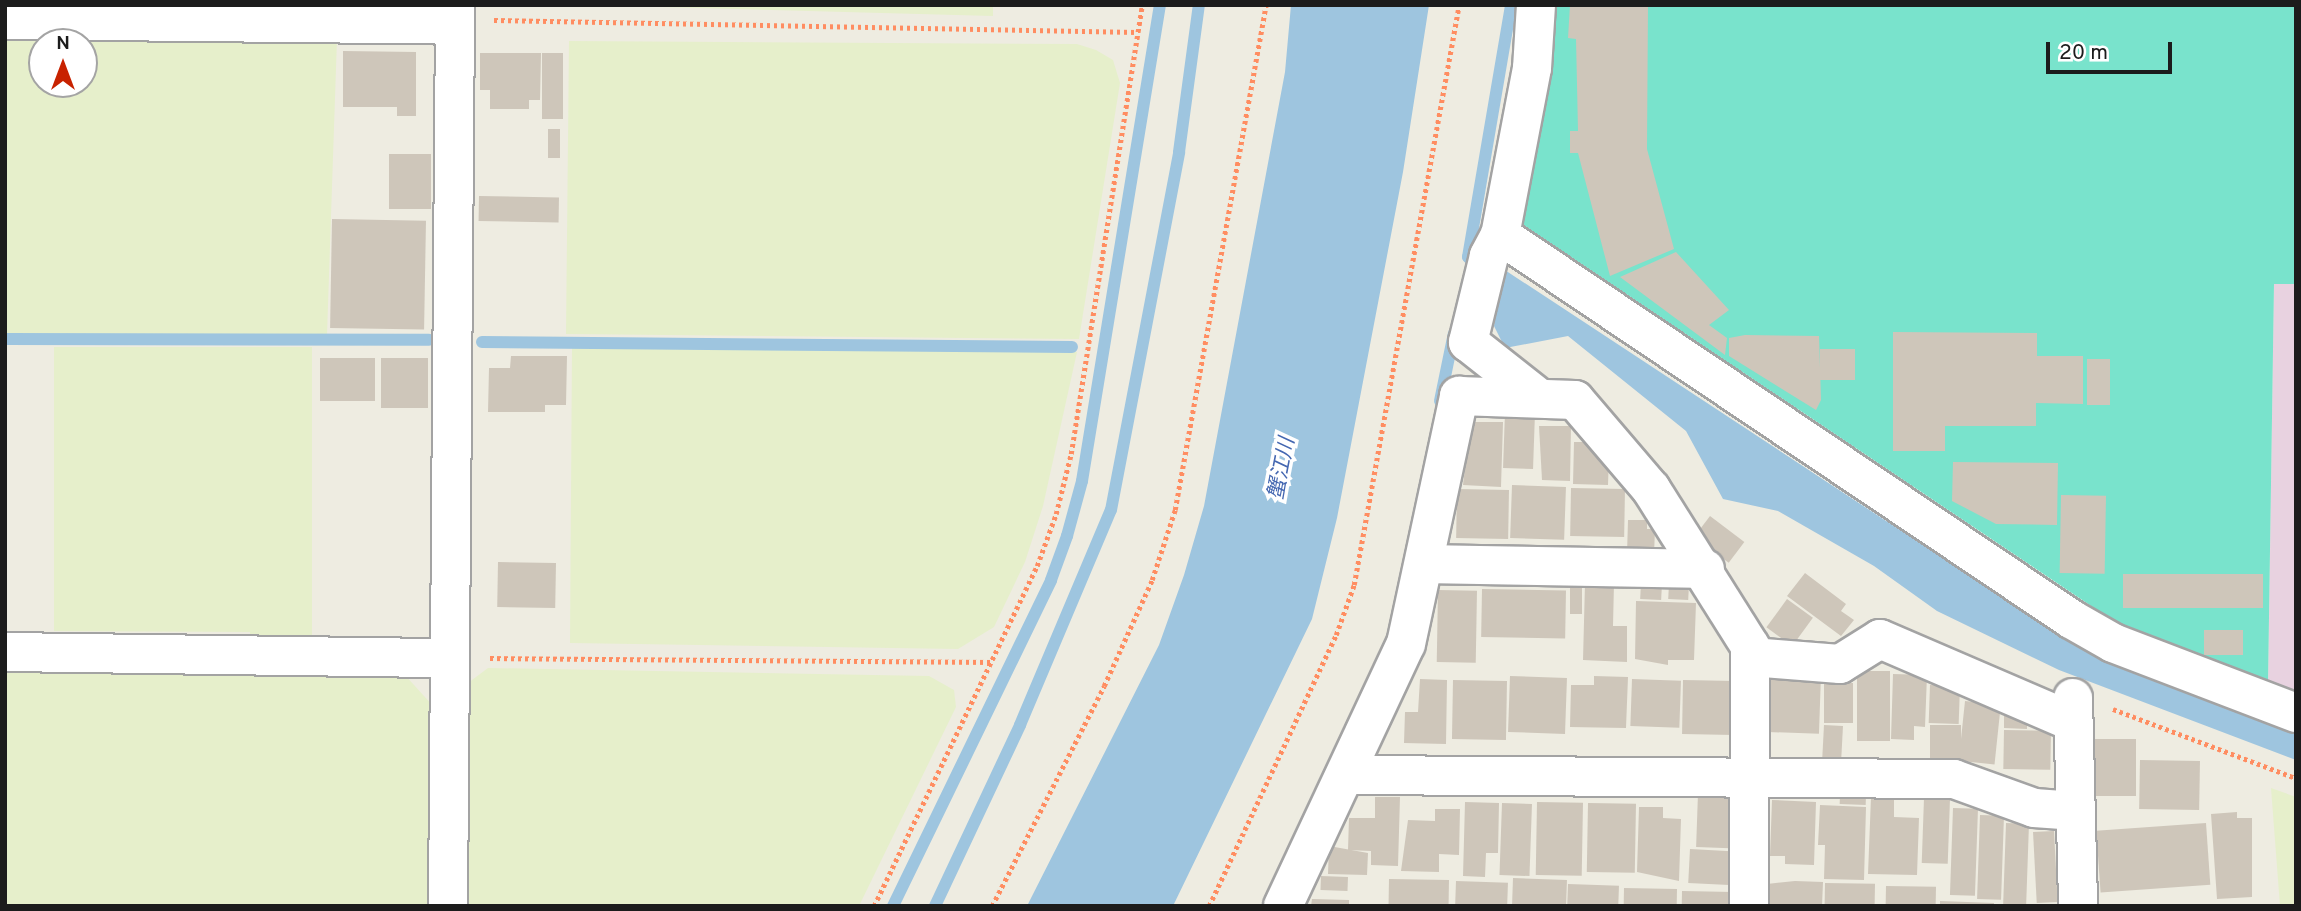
<!DOCTYPE html>
<meta charset="utf-8">
<style>
body{margin:0}
#map{position:relative;width:2301px;height:911px;overflow:hidden;background:#eeece1;font-family:Overpass,"Noto Sans JP",sans-serif}
div>[style]{position:absolute}
.industrial>*{inset:0;background:#e8d2e0}
.farmland>*{inset:0;background:#e6efcb}
.pitch>*{inset:0;background:#79e3cc}
.water>*{inset:0;background:#9ec5df}
.stream>*{height:12px;margin:-6px;padding:0 6px;transform-origin:6px;border-radius:6px;background:#9ec5df}
.building>*{inset:0;background:#cec6ba;transform-origin:0 0}
.path>*{height:4.5px;margin-top:-2.25px;transform-origin:0;background:repeating-linear-gradient(90deg,#ff8d61 0 3.5px,transparent 0 7px)}
.roads{filter:drop-shadow(2px 0 #a3a3a3) drop-shadow(-2px 0 #a3a3a3) drop-shadow(0 2px #a3a3a3) drop-shadow(0 -2px #a3a3a3)}
.minor>*{height:38px;margin:-19px;padding:0 19px;transform-origin:19px;border-radius:19px;background:#fff}
span{translate:-50% -50%;white-space:nowrap;text-align:center;line-height:1.15;-webkit-text-stroke:7px #fff;paint-order:stroke}
.water-label{font-size:21px;color:#4467b1;font-style:italic}
.frame{position:absolute;inset:0;border:7px solid #1c1c1c;pointer-events:none}
.north{position:absolute;left:28px;top:28px;width:70px;height:70px;box-sizing:border-box;background:#fff;border:2px solid #a4a4a4;border-radius:50%;rotate:0deg;font-size:19px;font-weight:700;line-height:28px;text-align:center;color:#1c1c1c}
.north::after{content:'';display:block;margin:auto;width:24px;height:32px;background:#c82200;clip-path:polygon(50% 0,100% 100%,50% 72%,0 100%)}
.scale{position:absolute;left:2046px;top:42px;width:126px;height:32px;box-sizing:border-box;border:4px solid #1c1c1c;border-top:0;padding-left:9px;font-size:21px;line-height:24px;white-space:nowrap;color:#1c1c1c;-webkit-text-stroke:5px #fff;paint-order:stroke}
</style>
<div id="map">
<div class="industrial">
<div style="clip-path:polygon(2274px 284px,2296px 284px,2296px 700px,2268px 690px)"></div>
</div>
<div class="farmland">
<div style="clip-path:polygon(584px 5px,993px 5px,993px 16px)"></div>
<div style="clip-path:polygon(evenodd,5px 37px,337px 39px,327px 335px,5px 334px,5px 37px,42px 42px,84px 42px,84px 84px,42px 84px,42px 42px)"></div>
<div style="clip-path:polygon(569px 41px,1077px 44px,1096px 50px,1113px 60px,1120px 83px,1079px 339px,566px 334px)"></div>
<div style="clip-path:polygon(54px 347px,312px 347px,312px 639px,250px 639px,250px 632px,54px 631px)"></div>
<div style="clip-path:polygon(572px 348px,1077px 352px,1043px 506px,1025px 562px,994px 627px,958px 649px,570px 643px)"></div>
<div style="clip-path:polygon(488px 668px,929px 676px,954px 690px,956px 707px,859px 906px,467px 906px,468px 683px)"></div>
<div style="clip-path:polygon(5px 671px,404px 674px,434px 707px,434px 906px,5px 906px)"></div>
<div style="clip-path:polygon(2271px 788px,2296px 797px,2296px 906px,2280px 906px)"></div>
</div>
<div class="pitch">
<div style="clip-path:polygon(1549px 5px,2296px 5px,2296px 284px,2274px 284px,2268px 684px,2133px 634px,1522px 224px)"></div>
</div>
<div class="water">
<div style="clip-path:polygon(1291px 5px,1429px 5px,1403px 172px,1337px 518px,1312px 619px,1173px 906px,1027px 906px,1159px 645px,1184px 575px,1204px 506px,1285px 72px)"></div>
<div style="clip-path:polygon(1479px 253px,2067px 640px,2117px 664px,2296px 732px,2296px 760px,2059px 670px,1937px 611px,1874px 566px,1778px 511px,1723px 499px,1686px 431px,1568px 336px,1505px 348px,1494px 326px,1498px 291px)"></div>
</div>
<div class="stream">
<div style="left:1483px;top:267px;width:18px;rotate:-146deg"></div>
<div style="left:1468px;top:257px;width:256px;rotate:-80.3deg"></div>
<div style="left:5px;top:339px;width:424px;rotate:0.1deg"></div>
<div style="left:482px;top:342px;width:590px;rotate:0.49deg"></div>
<div style="left:1440px;top:401px;width:69px;rotate:-78.4deg"></div>
<div style="left:893px;top:906px;width:362px;rotate:-64.1deg"></div>
<div style="left:1051px;top:580px;width:47px;rotate:-70deg"></div>
<div style="left:1067px;top:536px;width:57px;rotate:-74.7deg"></div>
<div style="left:1082px;top:481px;width:482px;rotate:-80.7deg"></div>
<div style="left:935px;top:906px;width:200px;rotate:-64.8deg"></div>
<div style="left:1020px;top:725px;width:233px;rotate:-67.1deg"></div>
<div style="left:1111px;top:510px;width:364px;rotate:-79.2deg"></div>
<div style="left:1179px;top:152px;width:148px;rotate:-82.3deg"></div>
</div>
<div class="building">
<div style="clip-path:polygon(1570px 5px,1648px 5px,1647px 149px,1674px 249px,1610px 276px,1578px 153px,1570px 153px,1570px 131px,1578px 131px,1576px 39px,1568px 38px)"></div>
<div style="clip-path:polygon(343px 51px,416px 52px,416px 116px,397px 116px,397px 107px,343px 107px)"></div>
<div style="clip-path:polygon(480px 53px,541px 53px,540px 100px,529px 100px,529px 109px,490px 109px,490px 90px,480px 90px)"></div>
<div style="left:542px;top:53px;width:21px;height:66px"></div>
<div style="left:548px;top:129px;width:12px;height:29px"></div>
<div style="left:389px;top:154px;width:42px;height:55px"></div>
<div style="left:479px;top:196px;width:80px;height:25px;rotate:1deg"></div>
<div style="left:332px;top:219px;width:94px;height:109px;rotate:1deg"></div>
<div style="clip-path:polygon(1676px 252px,1729px 310px,1709px 325px,1727px 338px,1725px 355px,1620px 277px)"></div>
<div style="clip-path:polygon(1893px 332px,2037px 333px,2037px 356px,2083px 356px,2083px 404px,2036px 403px,2036px 426px,1945px 426px,1945px 451px,1893px 451px)"></div>
<div style="clip-path:polygon(1745px 335px,1819px 336px,1821px 400px,1816px 410px,1729px 356px,1729px 338px)"></div>
<div style="left:1820px;top:349px;width:35px;height:31px"></div>
<div style="clip-path:polygon(511px 356px,567px 356px,566px 405px,545px 405px,545px 412px,488px 412px,489px 368px,510px 368px)"></div>
<div style="left:320px;top:358px;width:55px;height:43px"></div>
<div style="left:381px;top:358px;width:47px;height:50px"></div>
<div style="left:2087px;top:359px;width:23px;height:46px"></div>
<div style="left:1505px;top:412px;width:30px;height:56px;rotate:2deg"></div>
<div style="clip-path:polygon(1470px 422px,1503px 422px,1501px 487px,1463px 485px)"></div>
<div style="clip-path:polygon(1539px 426px,1571px 426px,1570px 481px,1542px 480px)"></div>
<div style="clip-path:polygon(1574px 442px,1590px 442px,1596px 445px,1596px 456px,1609px 456px,1608px 485px,1573px 484px)"></div>
<div style="clip-path:polygon(1953px 462px,2058px 463px,2057px 525px,1996px 524px,1952px 501px)"></div>
<div style="left:1512px;top:485px;width:54px;height:53px;rotate:2deg"></div>
<div style="left:1571px;top:488px;width:54px;height:48px;rotate:1deg"></div>
<div style="left:1457px;top:489px;width:52px;height:49px;rotate:1deg"></div>
<div style="left:2061px;top:495px;width:45px;height:78px;rotate:1deg"></div>
<div style="left:1710px;top:516px;width:43px;height:26px;rotate:37deg"></div>
<div style="clip-path:polygon(1628px 520px,1647px 520px,1647px 529px,1655px 529px,1654px 555px,1627px 554px)"></div>
<div style="left:498px;top:562px;width:58px;height:45px;rotate:1deg"></div>
<div style="clip-path:polygon(1805px 573px,1846px 604px,1841px 611px,1854px 620px,1841px 636px,1787px 596px)"></div>
<div style="left:2123px;top:574px;width:140px;height:34px"></div>
<div style="left:1570px;top:582px;width:12px;height:32px"></div>
<div style="clip-path:polygon(1585px 583px,1614px 583px,1613px 626px,1627px 626px,1627px 662px,1583px 660px)"></div>
<div style="left:1641px;top:583px;width:21px;height:16px;rotate:3deg"></div>
<div style="left:1669px;top:584px;width:20px;height:15px;rotate:3deg"></div>
<div style="left:1482px;top:589px;width:84px;height:48px;rotate:1deg"></div>
<div style="left:1438px;top:590px;width:39px;height:72px;rotate:1deg"></div>
<div style="left:1787px;top:599px;width:32px;height:35px;rotate:36deg"></div>
<div style="clip-path:polygon(1636px 601px,1696px 603px,1694px 660px,1668px 660px,1668px 665px,1635px 659px)"></div>
<div style="left:2204px;top:630px;width:39px;height:25px"></div>
<div style="left:1857px;top:671px;width:33px;height:70px"></div>
<div style="left:1770px;top:674px;width:51px;height:58px;rotate:2deg"></div>
<div style="clip-path:polygon(1893px 674px,1927px 675px,1925px 727px,1914px 726px,1914px 740px,1891px 739px)"></div>
<div style="left:1510px;top:676px;width:57px;height:56px;rotate:2deg"></div>
<div style="clip-path:polygon(1594px 676px,1628px 677px,1626px 728px,1570px 727px,1571px 685px,1594px 685px)"></div>
<div style="clip-path:polygon(1420px 679px,1447px 680px,1446px 744px,1404px 743px,1405px 712px,1418px 712px)"></div>
<div style="left:1632px;top:679px;width:49px;height:47px;rotate:2deg"></div>
<div style="left:1453px;top:680px;width:54px;height:59px;rotate:1deg"></div>
<div style="left:1683px;top:680px;width:52px;height:54px;rotate:1deg"></div>
<div style="left:1824px;top:683px;width:29px;height:40px"></div>
<div style="left:1930px;top:685px;width:30px;height:38px;rotate:2deg"></div>
<div style="left:1965px;top:701px;width:36px;height:60px;rotate:6deg"></div>
<div style="clip-path:polygon(2004px 709px,2027px 716px,2027px 729px,2004px 728px)"></div>
<div style="left:1824px;top:725px;width:19px;height:41px;rotate:3deg"></div>
<div style="left:1930px;top:725px;width:31px;height:40px"></div>
<div style="left:2004px;top:730px;width:47px;height:39px;rotate:1deg"></div>
<div style="left:2091px;top:739px;width:45px;height:57px"></div>
<div style="left:2140px;top:760px;width:60px;height:49px;rotate:1deg"></div>
<div style="left:1698px;top:793px;width:34px;height:54px;rotate:2deg"></div>
<div style="left:1840px;top:795px;width:26px;height:9px;rotate:2deg"></div>
<div style="clip-path:polygon(1375px 797px,1400px 797px,1398px 866px,1371px 865px,1371px 851px,1348px 850px,1349px 818px,1375px 818px)"></div>
<div style="clip-path:polygon(1871px 797px,1894px 797px,1894px 817px,1919px 818px,1917px 875px,1868px 874px)"></div>
<div style="left:1924px;top:798px;width:26px;height:65px;rotate:2deg"></div>
<div style="clip-path:polygon(1772px 800px,1816px 802px,1814px 865px,1785px 864px,1785px 856px,1770px 856px)"></div>
<div style="clip-path:polygon(1465px 802px,1499px 803px,1498px 853px,1486px 853px,1485px 877px,1463px 876px)"></div>
<div style="left:1537px;top:802px;width:46px;height:73px;rotate:1deg"></div>
<div style="left:1502px;top:803px;width:30px;height:72px;rotate:2deg"></div>
<div style="left:1588px;top:803px;width:48px;height:69px;rotate:1deg"></div>
<div style="clip-path:polygon(1820px 805px,1866px 807px,1864px 880px,1824px 879px,1825px 845px,1818px 845px)"></div>
<div style="clip-path:polygon(1639px 807px,1663px 807px,1663px 818px,1681px 819px,1679px 881px,1637px 872px)"></div>
<div style="left:1953px;top:808px;width:25px;height:87px;rotate:2deg"></div>
<div style="clip-path:polygon(1435px 809px,1460px 809px,1459px 855px,1439px 854px,1439px 872px,1401px 871px,1408px 820px,1435px 821px)"></div>
<div style="clip-path:polygon(2237px 812px,2237px 818px,2252px 818px,2252px 897px,2217px 899px,2211px 814px)"></div>
<div style="left:1980px;top:815px;width:24px;height:84px;rotate:2deg"></div>
<div style="left:2006px;top:823px;width:23px;height:83px;rotate:2deg"></div>
<div style="left:2206px;top:823px;width:62px;height:110px;rotate:86deg"></div>
<div style="left:2054px;top:831px;width:71px;height:21px;rotate:87deg"></div>
<div style="clip-path:polygon(1329px 846px,1368px 853px,1367px 875px,1328px 874px)"></div>
<div style="left:1690px;top:849px;width:41px;height:34px;rotate:3deg"></div>
<div style="left:1321px;top:876px;width:27px;height:14px;rotate:2deg"></div>
<div style="left:1513px;top:878px;width:54px;height:28px;rotate:2deg"></div>
<div style="left:1389px;top:879px;width:60px;height:27px;rotate:1deg"></div>
<div style="left:1456px;top:881px;width:52px;height:25px;rotate:2deg"></div>
<div style="clip-path:polygon(1795px 881px,1823px 882px,1822px 906px,1767px 906px,1767px 884px)"></div>
<div style="left:1825px;top:883px;width:50px;height:23px;rotate:1deg"></div>
<div style="left:1568px;top:884px;width:51px;height:22px;rotate:2deg"></div>
<div style="left:1886px;top:886px;width:50px;height:20px;rotate:1deg"></div>
<div style="left:1624px;top:888px;width:53px;height:18px;rotate:1deg"></div>
<div style="left:1682px;top:891px;width:51px;height:15px;rotate:1deg"></div>
<div style="clip-path:polygon(1312px 899px,1349px 900px,1349px 906px,1311px 906px)"></div>
<div style="clip-path:polygon(1940px 901px,1994px 903px,1994px 906px,1940px 906px)"></div>
</div>
<div class="path">
<div style="left:494px;top:20px;width:643px;rotate:1.07deg"></div>
<div style="left:490px;top:658px;width:503px;rotate:0.46deg"></div>
<div style="left:2113px;top:709px;width:196px;rotate:20.7deg"></div>
<div style="left:874px;top:906px;width:377px;rotate:-64.4deg"></div>
<div style="left:1037px;top:566px;width:55px;rotate:-69.9deg"></div>
<div style="left:1056px;top:514px;width:62px;rotate:-76deg"></div>
<div style="left:1071px;top:454px;width:455px;rotate:-81deg"></div>
<div style="left:992px;top:906px;width:247px;rotate:-63deg"></div>
<div style="left:1104px;top:686px;width:116px;rotate:-65.6deg"></div>
<div style="left:1152px;top:580px;width:74px;rotate:-71.8deg"></div>
<div style="left:1175px;top:510px;width:513px;rotate:-79.79deg"></div>
<div style="left:1209px;top:906px;width:299px;rotate:-64.9deg"></div>
<div style="left:1336px;top:635px;width:53px;rotate:-70.2deg"></div>
<div style="left:1354px;top:585px;width:589px;rotate:-79.74deg"></div>
</div>
<div class="roads">
<div class="minor">
<div style="left:1536px;top:5px;width:63px;rotate:93.6deg"></div>
<div style="left:1532px;top:68px;width:170px;rotate:100.8deg"></div>
<div style="left:1500px;top:235px;width:24px;rotate:118deg"></div>
<div style="left:1489px;top:256px;width:89px;rotate:103.7deg"></div>
<div style="left:1468px;top:342px;width:90px;rotate:38.3deg"></div>
<div style="left:5px;top:20px;width:450px;rotate:0.6deg"></div>
<div style="left:1500px;top:235px;width:688px;rotate:33.92deg"></div>
<div style="left:2071px;top:619px;width:48px;rotate:29.7deg"></div>
<div style="left:2113px;top:643px;width:196px;rotate:20.9deg"></div>
<div style="left:1427px;top:564px;width:278px;rotate:1deg"></div>
<div style="left:5px;top:652px;width:445px;rotate:0.8deg"></div>
<div style="left:1751px;top:657px;width:89px;rotate:4.5deg"></div>
<div style="left:1840px;top:664px;width:47px;rotate:-32deg"></div>
<div style="left:1880px;top:639px;width:210px;rotate:23.3deg"></div>
<div style="left:2073px;top:698px;width:208px;rotate:88.6deg"></div>
<div style="left:1347px;top:775px;width:607px;rotate:0.38deg"></div>
<div style="left:1954px;top:779px;width:85px;rotate:19.9deg"></div>
<div style="left:2034px;top:808px;width:39px;rotate:4deg"></div>
<div style="left:448px;top:906px;width:901px;rotate:-89.55deg"></div>
<div style="left:1283px;top:906px;width:289px;rotate:-64.9deg"></div>
<div style="left:1406px;top:644px;width:254px;rotate:-77.9deg"></div>
<div style="left:1459px;top:396px;width:116px;rotate:2deg"></div>
<div style="left:1575px;top:400px;width:117px;rotate:49.5deg"></div>
<div style="left:1651px;top:489px;width:186px;rotate:57.8deg"></div>
<div style="left:1750px;top:646px;width:260px;rotate:90.2deg"></div>
</div>
</div>
<div class="water-label">
<span style="left:1283px;top:469px;rotate:-79deg">蟹江川</span>
</div>
<div class="frame"></div>
<div class="north">N</div>
<div class="scale">20 m</div>
</div>
